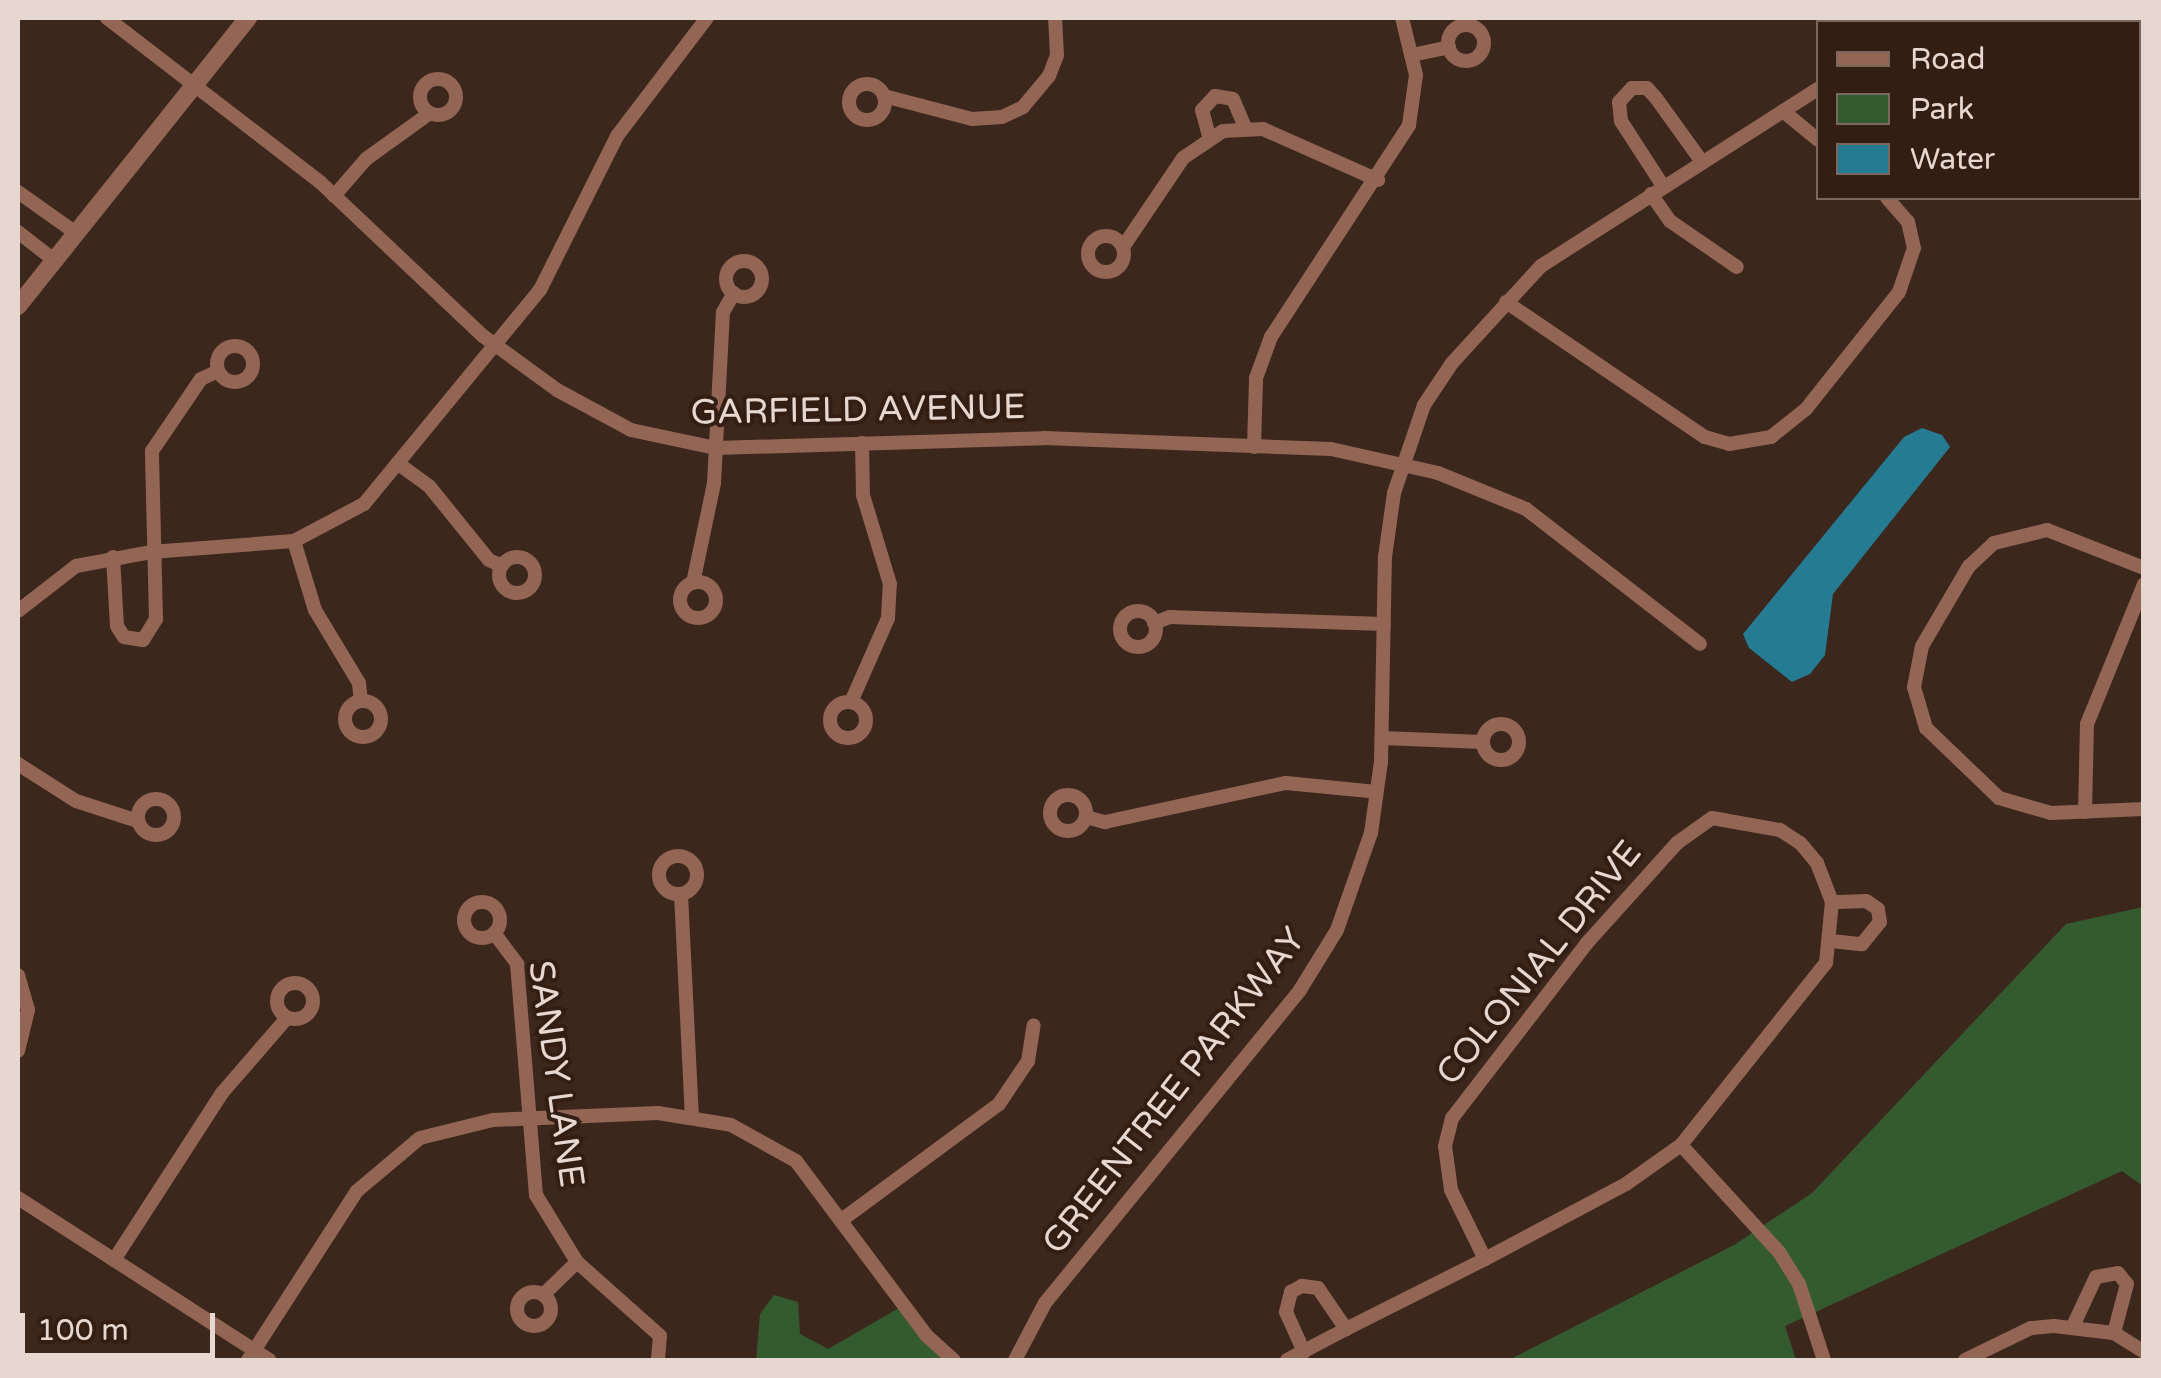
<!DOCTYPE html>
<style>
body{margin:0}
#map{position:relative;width:2161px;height:1378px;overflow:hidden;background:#3c271c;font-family:"Varela Round",sans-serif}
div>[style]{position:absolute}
.green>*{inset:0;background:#345a30}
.water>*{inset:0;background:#257b92}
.minor>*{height:14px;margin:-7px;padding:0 7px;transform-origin:7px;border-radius:7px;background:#936554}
.minor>.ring{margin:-7px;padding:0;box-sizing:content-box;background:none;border:14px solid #936554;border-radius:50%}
.tertiary>*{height:18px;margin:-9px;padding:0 9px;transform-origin:9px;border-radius:9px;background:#936554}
span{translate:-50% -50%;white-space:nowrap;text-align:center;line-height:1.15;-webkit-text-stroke:8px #321e13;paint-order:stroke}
.street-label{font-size:35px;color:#e6d8d1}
.frame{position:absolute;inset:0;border:20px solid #e6d8d1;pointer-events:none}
.legend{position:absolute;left:1816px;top:20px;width:325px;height:180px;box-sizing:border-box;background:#321e13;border:2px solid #7a685f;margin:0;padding:12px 18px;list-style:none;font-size:30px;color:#e6d8d1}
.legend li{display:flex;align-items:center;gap:20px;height:50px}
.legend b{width:50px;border:2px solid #7a685f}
.scale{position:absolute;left:20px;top:1313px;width:195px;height:45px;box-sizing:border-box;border:5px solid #e6d8d1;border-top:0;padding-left:12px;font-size:30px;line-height:35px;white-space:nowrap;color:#e6d8d1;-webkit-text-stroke:8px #321e13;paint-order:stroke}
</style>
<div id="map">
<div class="green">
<div style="clip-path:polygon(2143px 907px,2143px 1186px,2122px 1171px,1785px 1326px,1796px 1360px,1509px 1360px,1734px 1245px,1812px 1193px,2066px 924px)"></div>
<div style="clip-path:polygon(774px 1295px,798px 1302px,800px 1334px,828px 1349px,904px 1305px,954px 1360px,756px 1360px,760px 1314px)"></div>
</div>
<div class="water">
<div style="clip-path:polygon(1922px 428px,1942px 435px,1950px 447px,1833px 594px,1825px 655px,1810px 674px,1792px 682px,1749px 648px,1743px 634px,1904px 437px)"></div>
</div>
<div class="minor">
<div style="left:107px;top:18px;width:269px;rotate:37.6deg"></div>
<div style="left:320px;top:182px;width:224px;rotate:43.4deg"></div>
<div style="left:483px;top:336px;width:92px;rotate:36.1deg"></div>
<div style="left:557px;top:390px;width:84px;rotate:28.4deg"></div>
<div style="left:631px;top:430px;width:87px;rotate:12deg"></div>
<div style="left:716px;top:448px;width:328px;rotate:-1.7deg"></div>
<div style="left:1044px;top:438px;width:287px;rotate:2.2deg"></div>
<div style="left:1331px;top:449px;width:110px;rotate:12.6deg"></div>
<div style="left:1438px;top:473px;width:95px;rotate:22.2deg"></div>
<div style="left:1526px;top:509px;width:220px;rotate:37.8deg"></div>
<div style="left:1917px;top:22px;width:6px;rotate:-39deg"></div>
<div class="ring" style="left:1448px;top:25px;width:22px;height:22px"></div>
<div style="left:1412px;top:55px;width:38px;rotate:-12deg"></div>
<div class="ring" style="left:420px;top:79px;width:22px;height:22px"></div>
<div class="ring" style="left:849px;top:84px;width:22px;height:22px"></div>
<div style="left:884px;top:96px;width:91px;rotate:14.6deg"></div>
<div style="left:972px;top:119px;width:30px;rotate:-4deg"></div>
<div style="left:1002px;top:117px;width:23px;rotate:-25deg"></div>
<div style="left:1023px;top:107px;width:40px;rotate:-50deg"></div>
<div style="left:1049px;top:76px;width:22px;rotate:-69deg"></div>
<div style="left:1057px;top:55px;width:37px;rotate:-93deg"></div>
<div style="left:1783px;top:111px;width:45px;rotate:39.6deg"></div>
<div style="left:1209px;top:136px;width:27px;rotate:-105deg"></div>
<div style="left:1202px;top:110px;width:19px;rotate:-47deg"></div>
<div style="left:1215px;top:96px;width:18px;rotate:9deg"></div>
<div style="left:1233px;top:99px;width:30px;rotate:67deg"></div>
<div style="left:1663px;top:186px;width:77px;rotate:-122.9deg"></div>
<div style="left:1621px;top:121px;width:19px;rotate:-96deg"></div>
<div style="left:1619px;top:102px;width:19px;rotate:-47deg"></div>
<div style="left:1632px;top:88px;width:15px"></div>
<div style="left:1647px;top:88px;width:13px;rotate:48deg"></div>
<div style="left:1656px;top:98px;width:75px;rotate:54.2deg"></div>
<div style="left:18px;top:192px;width:71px;rotate:35.3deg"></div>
<div style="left:1651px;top:194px;width:33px;rotate:55deg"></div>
<div style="left:1670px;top:221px;width:81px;rotate:34.5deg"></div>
<div style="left:334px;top:196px;width:49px;rotate:-49.1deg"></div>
<div style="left:366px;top:159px;width:79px;rotate:-35.7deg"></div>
<div style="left:18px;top:232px;width:46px;rotate:37.9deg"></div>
<div class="ring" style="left:1088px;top:236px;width:22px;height:22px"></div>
<div style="left:1123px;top:247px;width:107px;rotate:-56deg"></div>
<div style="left:1183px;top:158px;width:48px;rotate:-34deg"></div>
<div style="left:1223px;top:131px;width:40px;rotate:-2.9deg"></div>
<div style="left:1263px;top:129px;width:126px;rotate:23.9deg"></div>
<div class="ring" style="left:726px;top:261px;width:22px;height:22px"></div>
<div style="left:1506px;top:302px;width:240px;rotate:34.2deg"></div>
<div style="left:1705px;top:437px;width:25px;rotate:16deg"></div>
<div style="left:1729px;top:444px;width:43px;rotate:-9.5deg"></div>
<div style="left:1771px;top:437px;width:45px;rotate:-38.7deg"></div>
<div style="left:1806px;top:409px;width:149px;rotate:-51.5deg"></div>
<div style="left:1899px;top:292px;width:46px;rotate:-71.2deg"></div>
<div style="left:1914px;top:248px;width:27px;rotate:-103deg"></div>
<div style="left:1908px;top:222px;width:32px;rotate:-131deg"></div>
<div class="ring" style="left:217px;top:346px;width:22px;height:22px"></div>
<div style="left:1254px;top:447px;width:69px;rotate:-88.3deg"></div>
<div style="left:1256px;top:378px;width:44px;rotate:-69.9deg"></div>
<div style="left:1271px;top:337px;width:253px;rotate:-56.9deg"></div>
<div style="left:1409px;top:125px;width:50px;rotate:-82deg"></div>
<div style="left:1416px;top:75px;width:59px;rotate:-103.8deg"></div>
<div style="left:400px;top:465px;width:36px;rotate:36deg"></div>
<div style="left:429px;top:486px;width:95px;rotate:51deg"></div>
<div style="left:489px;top:560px;width:14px;rotate:25deg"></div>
<div style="left:294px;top:541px;width:72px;rotate:73.1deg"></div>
<div style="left:315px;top:610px;width:85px;rotate:58.9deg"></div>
<div style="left:359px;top:683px;width:18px;rotate:84deg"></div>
<div style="left:113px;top:557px;width:69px;rotate:86.7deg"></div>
<div style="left:117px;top:626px;width:13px;rotate:58deg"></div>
<div style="left:124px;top:637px;width:19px;rotate:9deg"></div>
<div style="left:143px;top:640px;width:25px;rotate:-58deg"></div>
<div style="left:156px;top:619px;width:168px;rotate:-91.4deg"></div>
<div style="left:152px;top:451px;width:87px;rotate:-55.8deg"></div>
<div style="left:201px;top:379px;width:19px;rotate:-25deg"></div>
<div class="ring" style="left:499px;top:557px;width:22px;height:22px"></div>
<div style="left:2144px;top:568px;width:104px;rotate:-158.6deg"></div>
<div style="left:2047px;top:530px;width:55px;rotate:166.2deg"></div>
<div style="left:1994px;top:543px;width:34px;rotate:137deg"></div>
<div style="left:1969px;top:566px;width:93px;rotate:120.4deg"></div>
<div style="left:1922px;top:646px;width:42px;rotate:101deg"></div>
<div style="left:1914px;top:687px;width:43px;rotate:73.7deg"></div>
<div style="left:1926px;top:728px;width:101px;rotate:43.8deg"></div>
<div style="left:1999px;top:798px;width:54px;rotate:16.1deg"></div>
<div style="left:2051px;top:813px;width:93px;rotate:-2.5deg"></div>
<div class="ring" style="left:680px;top:582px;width:22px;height:22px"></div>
<div style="left:693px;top:583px;width:102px;rotate:-78.1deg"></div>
<div style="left:714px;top:483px;width:171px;rotate:-87deg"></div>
<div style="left:723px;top:312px;width:22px;rotate:-60deg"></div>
<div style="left:18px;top:611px;width:73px;rotate:-37.8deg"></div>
<div style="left:76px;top:566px;width:76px;rotate:-10.6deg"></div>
<div style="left:151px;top:552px;width:143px;rotate:-4.4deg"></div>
<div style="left:294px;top:541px;width:79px;rotate:-27.9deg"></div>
<div style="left:364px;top:504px;width:277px;rotate:-50.6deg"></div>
<div style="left:540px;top:290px;width:172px;rotate:-63.4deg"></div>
<div style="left:617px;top:136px;width:148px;rotate:-52.7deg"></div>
<div class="ring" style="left:1120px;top:611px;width:22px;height:22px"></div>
<div style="left:1154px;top:623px;width:17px;rotate:-21deg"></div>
<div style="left:1170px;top:617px;width:214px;rotate:1.9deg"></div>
<div class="ring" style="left:345px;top:701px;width:22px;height:22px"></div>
<div style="left:851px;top:702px;width:92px;rotate:-66.2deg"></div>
<div style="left:888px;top:618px;width:34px;rotate:-87deg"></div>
<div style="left:890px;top:584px;width:93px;rotate:-106.9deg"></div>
<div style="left:863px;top:495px;width:52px;rotate:-91.1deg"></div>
<div class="ring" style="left:830px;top:702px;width:22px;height:22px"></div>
<div class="ring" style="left:1483px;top:724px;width:22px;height:22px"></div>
<div style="left:1382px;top:738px;width:101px;rotate:2.3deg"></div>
<div style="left:18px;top:764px;width:69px;rotate:32.5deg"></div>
<div style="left:76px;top:801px;width:65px;rotate:17.9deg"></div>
<div class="ring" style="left:1050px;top:795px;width:22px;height:22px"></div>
<div class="ring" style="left:138px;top:799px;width:22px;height:22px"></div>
<div style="left:2085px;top:812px;width:88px;rotate:-88.7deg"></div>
<div style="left:2087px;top:724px;width:151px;rotate:-67.8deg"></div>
<div style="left:1086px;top:817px;width:20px;rotate:15deg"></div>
<div style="left:1105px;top:822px;width:185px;rotate:-12.2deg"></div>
<div style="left:1286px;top:783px;width:91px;rotate:5.6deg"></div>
<div class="ring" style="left:659px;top:856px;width:24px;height:24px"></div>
<div style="left:681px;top:894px;width:221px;rotate:87.2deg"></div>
<div class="ring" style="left:464px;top:902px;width:22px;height:22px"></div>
<div style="left:494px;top:933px;width:39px;rotate:53deg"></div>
<div style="left:517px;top:964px;width:232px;rotate:85.3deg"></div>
<div style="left:536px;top:1195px;width:79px;rotate:58.5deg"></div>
<div style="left:577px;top:1262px;width:111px;rotate:41.7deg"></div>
<div style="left:660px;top:1336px;width:24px;rotate:95deg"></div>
<div style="left:1831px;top:941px;width:31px;rotate:6deg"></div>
<div style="left:1862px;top:944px;width:28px;rotate:-51deg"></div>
<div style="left:1880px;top:922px;width:13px;rotate:-99deg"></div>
<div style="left:1878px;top:909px;width:14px;rotate:-146deg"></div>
<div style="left:1866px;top:901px;width:34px;rotate:178deg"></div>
<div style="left:18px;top:975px;width:36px;rotate:74deg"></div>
<div style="left:28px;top:1010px;width:42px;rotate:103.7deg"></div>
<div class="ring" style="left:277px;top:983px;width:22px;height:22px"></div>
<div style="left:1681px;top:1145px;width:145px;rotate:47.5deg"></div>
<div style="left:1779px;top:1252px;width:38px;rotate:58deg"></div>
<div style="left:1799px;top:1284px;width:80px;rotate:71.8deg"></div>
<div style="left:18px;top:1198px;width:299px;rotate:32.8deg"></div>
<div style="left:843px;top:1219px;width:194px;rotate:-36.4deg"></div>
<div style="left:999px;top:1104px;width:52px;rotate:-56deg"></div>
<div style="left:1028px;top:1061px;width:36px;rotate:-81deg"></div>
<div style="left:114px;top:1260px;width:199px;rotate:-57.1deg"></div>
<div style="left:222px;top:1093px;width:99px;rotate:-49.1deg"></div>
<div class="ring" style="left:517px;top:1292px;width:20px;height:20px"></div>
<div style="left:544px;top:1294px;width:46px;rotate:-44.1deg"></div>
<div style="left:2073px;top:1326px;width:54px;rotate:-64.9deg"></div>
<div style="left:2096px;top:1277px;width:22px;rotate:-10deg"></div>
<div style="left:2118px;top:1273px;width:14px;rotate:51deg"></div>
<div style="left:2127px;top:1284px;width:51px;rotate:104.9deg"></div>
<div style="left:1304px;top:1352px;width:44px;rotate:-114.2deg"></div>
<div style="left:1286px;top:1312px;width:21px;rotate:-76deg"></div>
<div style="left:1291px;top:1292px;width:13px;rotate:-29deg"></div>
<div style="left:1302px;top:1286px;width:16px;rotate:7deg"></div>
<div style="left:1318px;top:1288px;width:50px;rotate:55.7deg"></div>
<div style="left:248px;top:1360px;width:201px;rotate:-57.2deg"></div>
<div style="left:357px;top:1191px;width:82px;rotate:-40.1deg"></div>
<div style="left:420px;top:1138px;width:75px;rotate:-13.9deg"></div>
<div style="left:493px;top:1120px;width:165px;rotate:-2.4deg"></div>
<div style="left:658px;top:1113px;width:74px;rotate:9.3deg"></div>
<div style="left:731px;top:1125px;width:74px;rotate:29deg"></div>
<div style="left:796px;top:1161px;width:219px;rotate:53.2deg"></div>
<div style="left:927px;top:1336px;width:36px;rotate:42deg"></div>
<div style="left:1015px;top:1360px;width:64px;rotate:-62.2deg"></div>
<div style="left:1045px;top:1303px;width:404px;rotate:-50.8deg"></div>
<div style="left:1300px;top:990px;width:70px;rotate:-58.3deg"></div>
<div style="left:1337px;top:930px;width:103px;rotate:-70.7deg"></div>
<div style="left:1371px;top:833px;width:72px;rotate:-82deg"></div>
<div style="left:1381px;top:762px;width:205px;rotate:-88.9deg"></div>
<div style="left:1385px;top:557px;width:65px;rotate:-82deg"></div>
<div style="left:1394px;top:493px;width:93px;rotate:-71.2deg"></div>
<div style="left:1424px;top:405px;width:50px;rotate:-56.3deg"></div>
<div style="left:1452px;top:363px;width:132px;rotate:-47.5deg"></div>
<div style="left:1541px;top:266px;width:329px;rotate:-32.6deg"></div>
<div style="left:1287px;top:1360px;width:67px;rotate:-27.7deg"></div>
<div style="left:1346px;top:1329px;width:156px;rotate:-26.7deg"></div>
<div style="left:1485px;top:1259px;width:160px;rotate:-28deg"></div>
<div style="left:1626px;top:1184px;width:67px;rotate:-35.3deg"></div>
<div style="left:1681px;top:1145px;width:233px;rotate:-51.5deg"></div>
<div style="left:1826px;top:963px;width:61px;rotate:-84.4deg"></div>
<div style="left:1832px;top:902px;width:42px;rotate:-111deg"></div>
<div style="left:1817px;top:863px;width:26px;rotate:-130deg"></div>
<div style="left:1800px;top:843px;width:24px;rotate:-147deg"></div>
<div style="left:1780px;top:830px;width:69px;rotate:-170deg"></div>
<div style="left:1712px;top:818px;width:43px;rotate:144.5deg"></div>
<div style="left:1677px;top:843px;width:135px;rotate:132deg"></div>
<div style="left:1587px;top:943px;width:221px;rotate:127.6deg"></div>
<div style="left:1452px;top:1118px;width:29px;rotate:104deg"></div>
<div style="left:1445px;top:1146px;width:44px;rotate:82.2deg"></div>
<div style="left:1451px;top:1190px;width:77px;rotate:63.8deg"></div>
<div style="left:1965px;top:1360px;width:73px;rotate:-25.9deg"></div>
<div style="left:2031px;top:1328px;width:23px;rotate:-5deg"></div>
<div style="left:2054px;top:1326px;width:60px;rotate:6.7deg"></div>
<div style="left:2114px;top:1333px;width:36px;rotate:32deg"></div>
</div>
<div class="tertiary">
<div style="left:18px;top:306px;width:369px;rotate:-51.4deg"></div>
</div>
<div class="street-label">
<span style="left:858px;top:410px;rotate:-1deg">GARFIELD AVENUE</span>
<span style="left:1539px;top:963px;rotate:-51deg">COLONIAL DRIVE</span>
<span style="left:556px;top:1074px;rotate:82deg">SANDY LANE</span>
<span style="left:1174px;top:1091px;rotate:-52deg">GREENTREE PARKWAY</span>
</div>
<div class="frame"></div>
<ul class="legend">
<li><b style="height:12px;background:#936554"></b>Road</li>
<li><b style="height:28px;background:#345a30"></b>Park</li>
<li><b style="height:28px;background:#257b92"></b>Water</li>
</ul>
<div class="scale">100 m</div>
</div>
